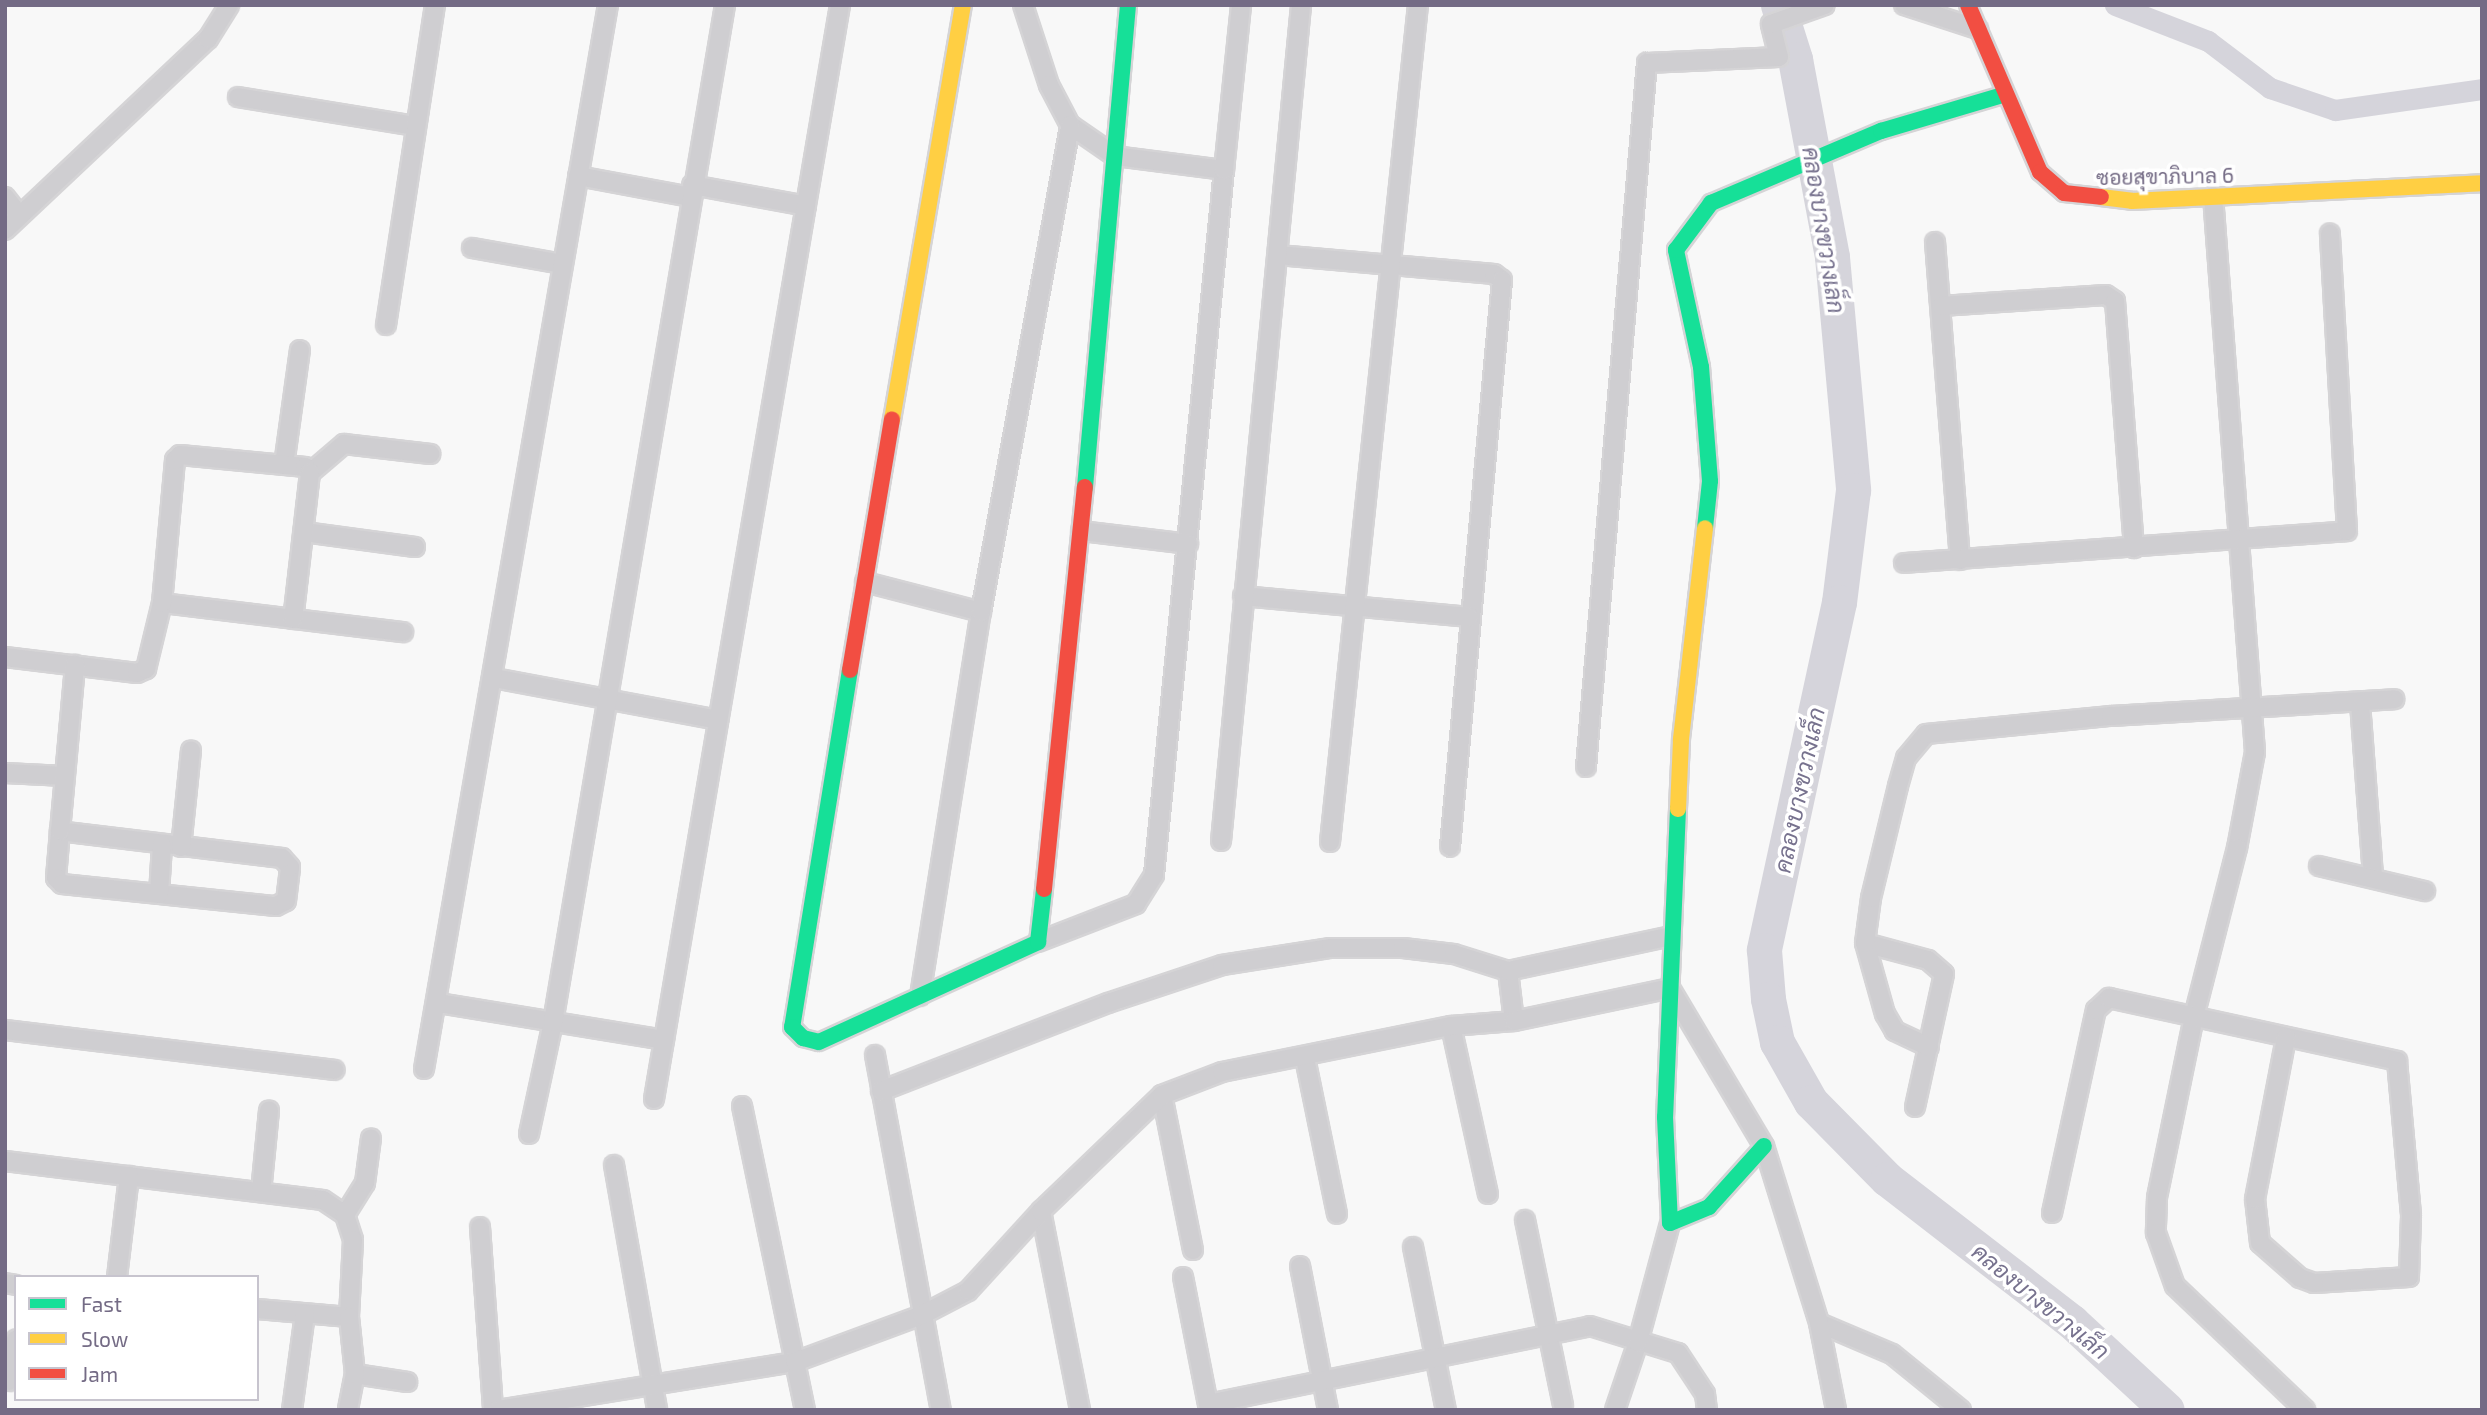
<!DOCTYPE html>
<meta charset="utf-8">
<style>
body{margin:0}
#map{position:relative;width:2487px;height:1415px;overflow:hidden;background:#f8f8f8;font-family:"Exo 2",Sarabun,sans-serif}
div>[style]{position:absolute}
.canal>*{height:21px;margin:-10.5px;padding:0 10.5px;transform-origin:10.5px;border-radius:10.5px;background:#d5d4db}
.river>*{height:35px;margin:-17.5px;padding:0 17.5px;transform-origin:17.5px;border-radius:17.5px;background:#d5d4db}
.roads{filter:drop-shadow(2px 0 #d5d4d6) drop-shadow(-2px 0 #d5d4d6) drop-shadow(0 2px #d5d4d6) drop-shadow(0 -2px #d5d4d6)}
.street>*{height:18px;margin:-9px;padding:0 9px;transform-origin:9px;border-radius:9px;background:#cfced1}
.fast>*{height:16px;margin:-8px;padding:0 8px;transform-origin:8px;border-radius:8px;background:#16e098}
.slow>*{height:16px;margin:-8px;padding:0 8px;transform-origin:8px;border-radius:8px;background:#ffcf43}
.jam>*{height:16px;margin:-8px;padding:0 8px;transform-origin:8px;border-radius:8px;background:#f24e42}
span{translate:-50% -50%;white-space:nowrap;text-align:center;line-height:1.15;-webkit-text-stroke:7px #fff;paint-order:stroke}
.street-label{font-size:21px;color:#746b85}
.water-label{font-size:23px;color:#77728e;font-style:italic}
.frame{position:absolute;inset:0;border:7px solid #746b85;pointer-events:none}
.legend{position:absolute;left:14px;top:1275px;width:245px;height:126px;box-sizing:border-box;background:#fff;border:2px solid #c7c4ce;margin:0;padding:9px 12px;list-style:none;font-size:21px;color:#746b85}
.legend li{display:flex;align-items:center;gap:14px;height:35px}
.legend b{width:35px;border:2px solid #c7c4ce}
</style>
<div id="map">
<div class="canal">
<div style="left:2115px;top:5px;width:100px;rotate:21.2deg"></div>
<div style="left:2208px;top:41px;width:78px;rotate:37.2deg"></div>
<div style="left:2270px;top:88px;width:69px;rotate:18.7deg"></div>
<div style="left:2335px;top:110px;width:148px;rotate:-8.1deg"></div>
</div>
<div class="river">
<div style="left:1778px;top:5px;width:57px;rotate:72.5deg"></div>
<div style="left:1795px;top:59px;width:201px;rotate:79.4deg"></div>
<div style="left:1832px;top:257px;width:234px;rotate:84.8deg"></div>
<div style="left:1853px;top:490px;width:113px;rotate:97.1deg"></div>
<div style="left:1839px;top:602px;width:356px;rotate:102.2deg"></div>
<div style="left:1764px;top:950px;width:49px;rotate:85.3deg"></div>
<div style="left:1768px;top:999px;width:44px;rotate:78.2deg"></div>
<div style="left:1777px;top:1042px;width:69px;rotate:60.5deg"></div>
<div style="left:1811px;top:1102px;width:108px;rotate:45.4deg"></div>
<div style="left:1887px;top:1179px;width:234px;rotate:37.7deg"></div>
<div style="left:2072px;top:1322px;width:129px;rotate:42.8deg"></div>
</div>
<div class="roads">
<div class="street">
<div style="left:1023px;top:5px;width:84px;rotate:72deg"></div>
<div style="left:1049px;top:85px;width:45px;rotate:62.3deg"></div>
<div style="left:1070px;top:125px;width:55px;rotate:34.6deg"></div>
<div style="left:1115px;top:156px;width:110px;rotate:7.3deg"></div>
<div style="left:1224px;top:170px;width:708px;rotate:95.67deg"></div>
<div style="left:1154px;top:875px;width:34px;rotate:122deg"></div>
<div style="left:1136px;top:904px;width:105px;rotate:158.8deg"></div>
<div style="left:1904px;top:5px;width:78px;rotate:18deg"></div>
<div style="left:238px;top:97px;width:179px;rotate:9.3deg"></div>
<div style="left:1224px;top:170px;width:166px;rotate:-84.1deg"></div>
<div style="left:578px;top:176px;width:114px;rotate:10.6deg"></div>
<div style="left:692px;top:185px;width:116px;rotate:10.4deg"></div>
<div style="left:2213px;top:196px;width:558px;rotate:85.68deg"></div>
<div style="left:2255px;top:752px;width:98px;rotate:100.6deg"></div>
<div style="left:2237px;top:848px;width:174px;rotate:104.3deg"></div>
<div style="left:2194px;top:1017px;width:185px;rotate:101.6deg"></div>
<div style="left:2157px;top:1198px;width:35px;rotate:92deg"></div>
<div style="left:2156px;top:1233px;width:56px;rotate:70.3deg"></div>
<div style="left:2175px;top:1286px;width:180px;rotate:43.6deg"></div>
<div style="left:5px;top:197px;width:23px;rotate:52deg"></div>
<div style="left:5px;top:230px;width:279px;rotate:-43.3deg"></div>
<div style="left:208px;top:39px;width:40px;rotate:-58deg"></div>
<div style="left:1935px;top:242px;width:319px;rotate:85.5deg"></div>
<div style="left:472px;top:248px;width:92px;rotate:10deg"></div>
<div style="left:1278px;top:255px;width:217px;rotate:5deg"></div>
<div style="left:1494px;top:274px;width:10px;rotate:37deg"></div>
<div style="left:1502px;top:280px;width:569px;rotate:95.24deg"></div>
<div style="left:1941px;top:306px;width:165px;rotate:-3.8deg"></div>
<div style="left:2106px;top:295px;width:11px;rotate:34deg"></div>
<div style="left:2115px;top:301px;width:248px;rotate:85.6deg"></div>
<div style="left:386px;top:325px;width:324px;rotate:-81.3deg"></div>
<div style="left:284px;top:465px;width:116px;rotate:-82.1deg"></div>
<div style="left:310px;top:473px;width:45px;rotate:-40.5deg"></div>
<div style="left:344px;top:444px;width:87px;rotate:6.6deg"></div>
<div style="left:1081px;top:531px;width:108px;rotate:6.9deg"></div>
<div style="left:304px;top:532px;width:112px;rotate:7.7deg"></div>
<div style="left:1904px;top:563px;width:444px;rotate:-4.1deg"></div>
<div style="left:2347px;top:531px;width:298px;rotate:-93.3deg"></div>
<div style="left:865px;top:582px;width:120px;rotate:14.5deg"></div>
<div style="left:1243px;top:596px;width:227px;rotate:5.3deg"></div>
<div style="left:162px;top:603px;width:243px;rotate:6.9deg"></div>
<div style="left:5px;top:657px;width:133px;rotate:6.9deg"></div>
<div style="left:137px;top:673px;width:10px;rotate:-24deg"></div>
<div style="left:146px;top:669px;width:68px;rotate:-76.4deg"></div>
<div style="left:162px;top:603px;width:144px;rotate:-84.8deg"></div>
<div style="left:175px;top:460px;width:7px;rotate:-45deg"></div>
<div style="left:180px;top:455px;width:126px;rotate:5.5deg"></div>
<div style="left:305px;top:467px;width:8px;rotate:50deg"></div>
<div style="left:310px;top:473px;width:147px;rotate:96.6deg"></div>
<div style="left:494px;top:678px;width:228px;rotate:10.6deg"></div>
<div style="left:2360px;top:703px;width:173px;rotate:85.7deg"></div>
<div style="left:1586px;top:767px;width:707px;rotate:-85.05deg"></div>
<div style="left:1647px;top:63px;width:132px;rotate:-2.6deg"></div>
<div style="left:1779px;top:57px;width:34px;rotate:-104deg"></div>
<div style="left:1771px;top:24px;width:57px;rotate:-19.4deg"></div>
<div style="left:5px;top:773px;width:60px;rotate:2.9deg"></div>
<div style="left:60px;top:831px;width:47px;rotate:94.9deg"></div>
<div style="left:56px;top:878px;width:8px;rotate:45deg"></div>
<div style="left:62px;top:884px;width:215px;rotate:5.9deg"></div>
<div style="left:276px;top:906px;width:11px;rotate:-27deg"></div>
<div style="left:286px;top:901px;width:34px;rotate:-83deg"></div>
<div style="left:290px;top:867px;width:12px;rotate:-132deg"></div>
<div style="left:282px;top:858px;width:224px;rotate:-173.1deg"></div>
<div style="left:60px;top:831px;width:167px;rotate:-84.8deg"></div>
<div style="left:1221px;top:841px;width:840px;rotate:-84.53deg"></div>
<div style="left:1330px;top:842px;width:842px;rotate:-84deg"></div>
<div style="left:181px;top:847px;width:97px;rotate:-84.1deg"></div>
<div style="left:2319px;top:866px;width:109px;rotate:13.3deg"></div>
<div style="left:159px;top:894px;width:49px;rotate:-86.5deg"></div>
<div style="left:1865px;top:943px;width:65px;rotate:15.1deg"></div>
<div style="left:1928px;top:960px;width:21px;rotate:41deg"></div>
<div style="left:1944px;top:974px;width:136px;rotate:102.3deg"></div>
<div style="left:1508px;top:971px;width:50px;rotate:83.2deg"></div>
<div style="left:920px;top:996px;width:389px;rotate:-81deg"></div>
<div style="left:981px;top:612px;width:495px;rotate:-79.6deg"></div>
<div style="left:439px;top:1003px;width:228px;rotate:9.3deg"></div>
<div style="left:1451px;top:1026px;width:172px;rotate:77.6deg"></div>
<div style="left:5px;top:1030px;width:332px;rotate:6.9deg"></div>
<div style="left:1929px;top:1047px;width:38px;rotate:-155deg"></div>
<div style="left:1895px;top:1031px;width:20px;rotate:-120deg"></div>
<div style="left:1885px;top:1014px;width:74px;rotate:-105.7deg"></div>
<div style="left:1865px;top:943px;width:45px;rotate:-82.4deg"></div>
<div style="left:1871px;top:898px;width:115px;rotate:-76.4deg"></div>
<div style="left:1898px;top:786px;width:29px;rotate:-74deg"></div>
<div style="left:1906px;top:758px;width:31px;rotate:-50deg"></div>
<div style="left:1926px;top:734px;width:186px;rotate:-5.6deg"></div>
<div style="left:2111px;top:716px;width:284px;rotate:-3.4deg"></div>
<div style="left:875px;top:1055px;width:361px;rotate:79.5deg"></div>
<div style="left:1305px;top:1058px;width:159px;rotate:78.4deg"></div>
<div style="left:424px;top:1069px;width:1080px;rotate:-80.19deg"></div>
<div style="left:881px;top:1091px;width:243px;rotate:-21.2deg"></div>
<div style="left:1108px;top:1003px;width:120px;rotate:-18.4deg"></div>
<div style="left:1222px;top:965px;width:110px;rotate:-8.9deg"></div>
<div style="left:1331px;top:948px;width:72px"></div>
<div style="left:1403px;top:948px;width:51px;rotate:6.7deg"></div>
<div style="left:1454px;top:954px;width:57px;rotate:17.5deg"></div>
<div style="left:1508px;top:971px;width:167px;rotate:-12.1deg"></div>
<div style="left:1162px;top:1095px;width:158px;rotate:78.7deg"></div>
<div style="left:654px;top:1099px;width:1110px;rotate:-80.35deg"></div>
<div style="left:742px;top:1106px;width:310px;rotate:78.3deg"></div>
<div style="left:529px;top:1134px;width:115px;rotate:-77.9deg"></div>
<div style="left:553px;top:1022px;width:1031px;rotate:-80.4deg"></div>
<div style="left:5px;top:1161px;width:320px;rotate:7deg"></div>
<div style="left:323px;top:1200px;width:27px;rotate:34deg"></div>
<div style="left:345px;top:1215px;width:26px;rotate:72deg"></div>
<div style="left:353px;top:1240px;width:77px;rotate:93deg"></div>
<div style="left:349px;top:1317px;width:92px;rotate:-175deg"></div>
<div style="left:614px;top:1165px;width:249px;rotate:80deg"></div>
<div style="left:261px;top:1192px;width:82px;rotate:-84.4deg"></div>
<div style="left:1041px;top:1211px;width:203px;rotate:78.9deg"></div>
<div style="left:2052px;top:1213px;width:208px;rotate:-77.8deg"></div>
<div style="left:2096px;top:1010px;width:18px;rotate:-43deg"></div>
<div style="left:2109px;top:998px;width:295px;rotate:12.3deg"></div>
<div style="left:2397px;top:1061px;width:156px;rotate:84.8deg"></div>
<div style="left:2411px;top:1216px;width:61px;rotate:91.9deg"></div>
<div style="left:2409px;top:1277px;width:95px;rotate:176.4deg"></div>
<div style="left:2314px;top:1283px;width:15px;rotate:-160deg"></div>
<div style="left:2300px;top:1278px;width:53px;rotate:-138.8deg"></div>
<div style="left:2260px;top:1243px;width:44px;rotate:-96.5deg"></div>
<div style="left:2255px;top:1199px;width:164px;rotate:-79.1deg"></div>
<div style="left:345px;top:1215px;width:38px;rotate:-58deg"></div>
<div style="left:365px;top:1183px;width:45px;rotate:-82.4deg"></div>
<div style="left:1525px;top:1220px;width:189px;rotate:78.4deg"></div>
<div style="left:480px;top:1227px;width:183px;rotate:85.9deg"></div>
<div style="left:1413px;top:1247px;width:166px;rotate:78.6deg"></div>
<div style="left:1300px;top:1266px;width:147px;rotate:79deg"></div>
<div style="left:117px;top:1277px;width:102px;rotate:-83.2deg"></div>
<div style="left:1183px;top:1277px;width:136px;rotate:78.9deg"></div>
<div style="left:5px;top:1283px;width:11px;rotate:10deg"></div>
<div style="left:1819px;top:1323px;width:79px;rotate:23deg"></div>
<div style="left:1892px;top:1354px;width:89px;rotate:39.1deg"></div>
<div style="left:355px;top:1374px;width:53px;rotate:8.7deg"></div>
<div style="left:10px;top:1381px;width:42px;rotate:-81.9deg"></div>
<div style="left:1208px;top:1404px;width:390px;rotate:-11.5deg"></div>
<div style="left:1590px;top:1326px;width:92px;rotate:17.1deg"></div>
<div style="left:1678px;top:1353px;width:49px;rotate:56.6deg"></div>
<div style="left:1705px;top:1394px;width:16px;rotate:83deg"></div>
<div style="left:348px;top:1409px;width:36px;rotate:-79deg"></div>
<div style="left:355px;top:1374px;width:57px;rotate:-96deg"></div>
<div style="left:292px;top:1410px;width:97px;rotate:-82.3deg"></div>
<div style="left:498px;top:1410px;width:301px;rotate:-9.2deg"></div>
<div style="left:795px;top:1362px;width:135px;rotate:-20.3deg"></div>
<div style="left:922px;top:1315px;width:52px;rotate:-27.6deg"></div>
<div style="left:968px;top:1291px;width:108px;rotate:-47.6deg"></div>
<div style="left:1041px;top:1211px;width:168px;rotate:-43.8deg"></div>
<div style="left:1162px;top:1095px;width:64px;rotate:-21deg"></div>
<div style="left:1222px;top:1072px;width:234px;rotate:-11.4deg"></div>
<div style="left:1451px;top:1026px;width:63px;rotate:-4.5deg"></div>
<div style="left:1514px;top:1021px;width:159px;rotate:-11.9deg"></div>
<div style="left:1670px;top:988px;width:184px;rotate:59.3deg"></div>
<div style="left:1764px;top:1146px;width:185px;rotate:72.7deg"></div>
<div style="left:1819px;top:1323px;width:89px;rotate:78.9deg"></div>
<div style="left:1615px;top:1410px;width:72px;rotate:-71.3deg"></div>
<div style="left:1638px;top:1342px;width:123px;rotate:-74.9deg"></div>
</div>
<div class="fast">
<div style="left:1085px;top:487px;width:484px;rotate:-84.9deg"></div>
<div style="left:1705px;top:528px;width:47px;rotate:-83.9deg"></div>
<div style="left:1710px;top:481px;width:114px;rotate:-94.5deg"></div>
<div style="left:1701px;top:367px;width:120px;rotate:-102.1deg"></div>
<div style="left:1676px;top:250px;width:59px;rotate:-53.3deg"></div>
<div style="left:1711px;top:203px;width:185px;rotate:-23deg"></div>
<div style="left:1881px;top:131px;width:130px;rotate:-16.5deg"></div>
<div style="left:850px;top:670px;width:362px;rotate:99.2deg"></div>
<div style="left:792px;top:1027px;width:16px;rotate:45deg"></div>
<div style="left:803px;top:1038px;width:16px;rotate:14deg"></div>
<div style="left:819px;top:1042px;width:241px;rotate:-24.5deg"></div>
<div style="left:1038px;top:942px;width:53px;rotate:-83.5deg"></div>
<div style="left:1678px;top:809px;width:308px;rotate:92.4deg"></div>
<div style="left:1665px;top:1117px;width:106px;rotate:87.3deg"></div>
<div style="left:1670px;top:1223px;width:42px;rotate:-22.3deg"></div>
<div style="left:1709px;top:1207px;width:82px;rotate:-48deg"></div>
</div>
<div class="slow">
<div style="left:2101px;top:197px;width:31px;rotate:7deg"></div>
<div style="left:2132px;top:201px;width:350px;rotate:-2.9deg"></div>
<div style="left:892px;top:420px;width:421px;rotate:-80.3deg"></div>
<div style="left:1678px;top:809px;width:70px;rotate:-87.5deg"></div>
<div style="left:1681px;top:739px;width:212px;rotate:-83.5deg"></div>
</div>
<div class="jam">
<div style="left:1968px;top:5px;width:182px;rotate:66.7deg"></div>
<div style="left:2040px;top:172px;width:32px;rotate:41deg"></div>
<div style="left:2064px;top:193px;width:37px;rotate:6deg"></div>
<div style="left:850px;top:670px;width:254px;rotate:-80.5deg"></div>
<div style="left:1044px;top:889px;width:404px;rotate:-84.2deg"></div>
</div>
</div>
<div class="street-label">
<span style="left:2165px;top:176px;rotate:-1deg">ซอยสุขาภิบาล 6</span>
</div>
<div class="water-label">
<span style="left:1824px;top:230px;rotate:81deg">คลองบางขวางเล็ก</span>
<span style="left:1799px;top:790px;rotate:-78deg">คลองบางขวางเล็ก</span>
<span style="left:2041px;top:1301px;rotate:39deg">คลองบางขวางเล็ก</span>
</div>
<div class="frame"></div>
<ul class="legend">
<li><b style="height:9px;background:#16e098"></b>Fast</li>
<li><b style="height:9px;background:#ffcf43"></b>Slow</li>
<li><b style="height:9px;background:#f24e42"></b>Jam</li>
</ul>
</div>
